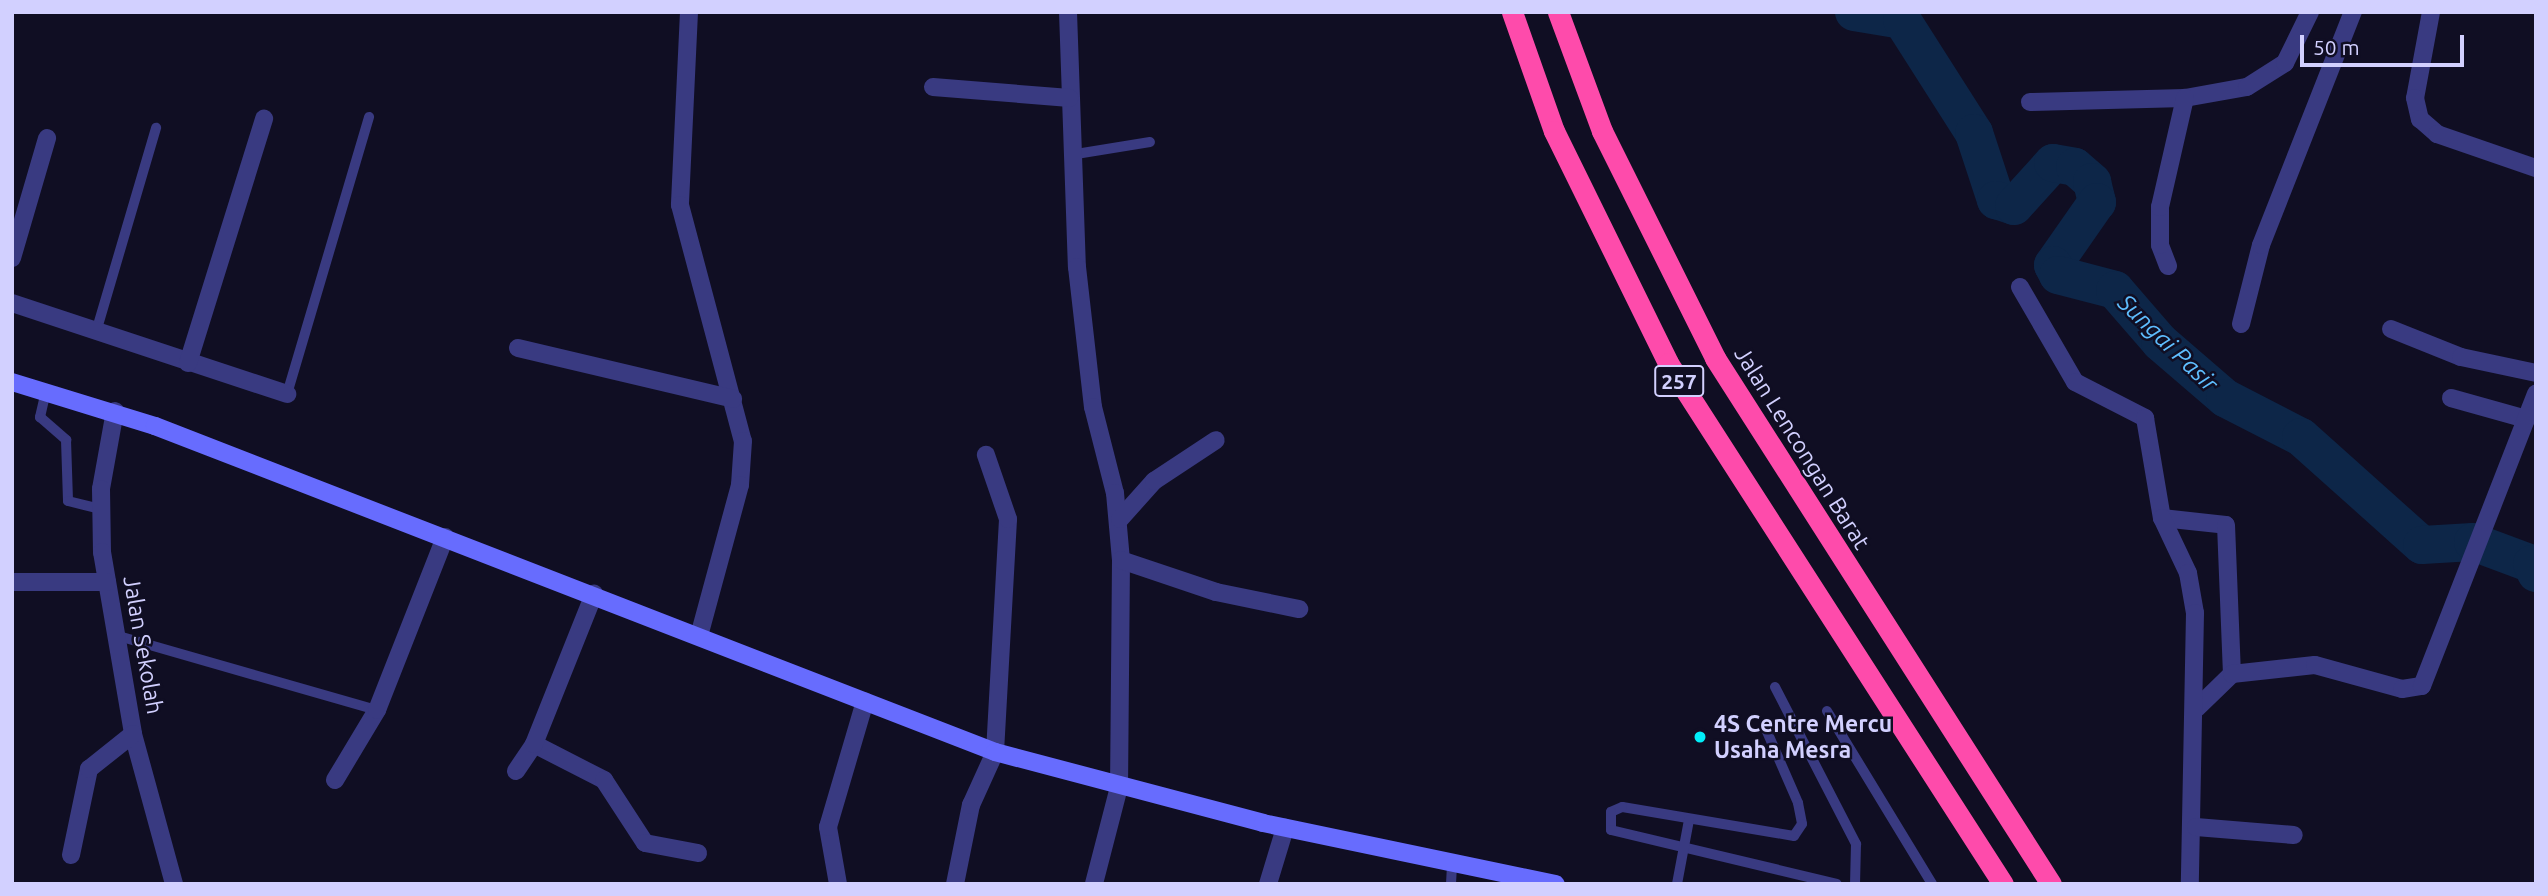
<!DOCTYPE html>
<style>
body{margin:0}
#map{position:relative;width:2548px;height:896px;overflow:hidden;background:#100e23;font-family:Ubuntu,sans-serif}
div>[style]{position:absolute}
.river>*{height:38px;margin:-19px;padding:0 19px;transform-origin:19px;border-radius:19px;background:#0d2648}
.lane>*{height:10px;margin:-5px;padding:0 5px;transform-origin:5px;border-radius:5px;background:#393a81}
.street>*{height:18px;margin:-9px;padding:0 9px;transform-origin:9px;border-radius:9px;background:#393a81}
.secondary>*{height:18px;margin:-9px;padding:0 9px;transform-origin:9px;border-radius:9px;background:#676cfe}
.highway>*{height:21px;margin:-10.5px;padding:0 10.5px;transform-origin:10.5px;border-radius:10.5px;background:#fe4bab}
.dots>*{width:19px;height:19px;translate:-50% -50%;box-sizing:border-box;border:4px solid #100e23;border-radius:50%}
span{translate:-50% -50%;white-space:nowrap;text-align:center;line-height:1.15;-webkit-text-stroke:5px #100e23;paint-order:stroke}
.shield-label span{padding:2px 5px;background:#100e23;border:2px solid;border-radius:5px;-webkit-text-stroke-width:0}
.shield-label{font-size:21px;color:#d2d0ff;font-weight:700}
.street-label{font-size:23px;color:#d2d0ff}
.poi-label{font-size:23px;color:#d2d0ff;font-weight:700}
.left{translate:0 -50%;text-align:left}
.water-label{font-size:24px;color:#5ebdfe;font-style:italic}
.frame{position:absolute;inset:0;border:14px solid #d2d0ff;pointer-events:none}
.scale{position:absolute;left:2300px;top:35px;width:164px;height:32px;box-sizing:border-box;border:4px solid #d2d0ff;border-top:0;padding-left:9px;font-size:21px;line-height:24px;white-space:nowrap;color:#d2d0ff;-webkit-text-stroke:5px #100e23;paint-order:stroke}
</style>
<div id="map">
<div class="river">
<div style="left:1854px;top:12px;width:49px;rotate:9.5deg"></div>
<div style="left:1902px;top:20px;width:134px;rotate:57.5deg"></div>
<div style="left:1974px;top:133px;width:71px;rotate:71.8deg"></div>
<div style="left:1996px;top:200px;width:19px;rotate:18deg"></div>
<div style="left:2014px;top:206px;width:58px;rotate:-47.8deg"></div>
<div style="left:2053px;top:163px;width:22px;rotate:10deg"></div>
<div style="left:2075px;top:167px;width:23px;rotate:41deg"></div>
<div style="left:2092px;top:182px;width:21px;rotate:76deg"></div>
<div style="left:2097px;top:202px;width:77px;rotate:124.9deg"></div>
<div style="left:2053px;top:265px;width:11px;rotate:63deg"></div>
<div style="left:2058px;top:275px;width:59px;rotate:14.7deg"></div>
<div style="left:2115px;top:290px;width:69px;rotate:49.1deg"></div>
<div style="left:2160px;top:342px;width:86px;rotate:40.7deg"></div>
<div style="left:2225px;top:398px;width:85px;rotate:27.2deg"></div>
<div style="left:2301px;top:437px;width:162px;rotate:41.8deg"></div>
<div style="left:2422px;top:545px;width:51px;rotate:-3.4deg"></div>
<div style="left:2473px;top:542px;width:63px;rotate:20.4deg"></div>
<div style="left:2532px;top:564px;width:10px;rotate:66deg"></div>
</div>
<div class="lane">
<div style="left:1070px;top:155px;width:81px;rotate:-9.2deg"></div>
<div style="left:96px;top:332px;width:213px;rotate:-73.6deg"></div>
<div style="left:46px;top:391px;width:27px;rotate:103deg"></div>
<div style="left:40px;top:417px;width:35px;rotate:41deg"></div>
<div style="left:66px;top:440px;width:61px;rotate:88.1deg"></div>
<div style="left:68px;top:501px;width:34px;rotate:14deg"></div>
<div style="left:287px;top:394px;width:289px;rotate:-73.5deg"></div>
<div style="left:115px;top:635px;width:273px;rotate:16deg"></div>
<div style="left:1775px;top:687px;width:177px;rotate:62.7deg"></div>
<div style="left:1856px;top:844px;width:40px;rotate:91.4deg"></div>
<div style="left:1827px;top:711px;width:202px;rotate:58.7deg"></div>
<div style="left:1765px;top:727px;width:83px;rotate:66.5deg"></div>
<div style="left:1798px;top:803px;width:21px;rotate:79deg"></div>
<div style="left:1802px;top:824px;width:14px;rotate:124deg"></div>
<div style="left:1794px;top:836px;width:174px;rotate:-170.4deg"></div>
<div style="left:1622px;top:807px;width:12px;rotate:156deg"></div>
<div style="left:1611px;top:812px;width:18px;rotate:90deg"></div>
<div style="left:1611px;top:830px;width:232px;rotate:13.4deg"></div>
<div style="left:1451px;top:884px;width:20px;rotate:-87deg"></div>
<div style="left:1677px;top:884px;width:65px;rotate:-79.4deg"></div>
</div>
<div class="street">
<div style="left:689px;top:12px;width:193px;rotate:92.7deg"></div>
<div style="left:680px;top:205px;width:244px;rotate:75.1deg"></div>
<div style="left:743px;top:441px;width:44px;rotate:93.9deg"></div>
<div style="left:740px;top:485px;width:156px;rotate:105.2deg"></div>
<div style="left:1068px;top:12px;width:255px;rotate:88deg"></div>
<div style="left:1077px;top:267px;width:141px;rotate:83.5deg"></div>
<div style="left:1093px;top:407px;width:89px;rotate:75.7deg"></div>
<div style="left:1115px;top:493px;width:67px;rotate:84.9deg"></div>
<div style="left:1121px;top:560px;width:227px;rotate:90.5deg"></div>
<div style="left:1119px;top:787px;width:100px;rotate:104.5deg"></div>
<div style="left:2431px;top:12px;width:87px;rotate:100.5deg"></div>
<div style="left:2415px;top:98px;width:22px;rotate:77deg"></div>
<div style="left:2420px;top:119px;width:23px;rotate:41deg"></div>
<div style="left:2437px;top:134px;width:105px;rotate:19deg"></div>
<div style="left:933px;top:87px;width:137px;rotate:4.6deg"></div>
<div style="left:2030px;top:102px;width:155px;rotate:-1.5deg"></div>
<div style="left:2185px;top:98px;width:63px;rotate:-10.1deg"></div>
<div style="left:2247px;top:87px;width:45px;rotate:-32.3deg"></div>
<div style="left:2285px;top:63px;width:57px;rotate:-63.9deg"></div>
<div style="left:12px;top:258px;width:125px;rotate:-73.7deg"></div>
<div style="left:2168px;top:266px;width:22px;rotate:-111deg"></div>
<div style="left:2160px;top:245px;width:38px;rotate:-90deg"></div>
<div style="left:2160px;top:207px;width:112px;rotate:-77.1deg"></div>
<div style="left:2020px;top:287px;width:110px;rotate:59.9deg"></div>
<div style="left:2075px;top:382px;width:79px;rotate:27.2deg"></div>
<div style="left:2145px;top:418px;width:101px;rotate:80.4deg"></div>
<div style="left:2162px;top:518px;width:64px;rotate:6.2deg"></div>
<div style="left:2226px;top:525px;width:149px;rotate:87.7deg"></div>
<div style="left:2232px;top:674px;width:49px;rotate:135.8deg"></div>
<div style="left:12px;top:303px;width:290px;rotate:18.3deg"></div>
<div style="left:2241px;top:324px;width:81px;rotate:-75.8deg"></div>
<div style="left:2261px;top:245px;width:251px;rotate:-68.5deg"></div>
<div style="left:2391px;top:329px;width:75px;rotate:21.8deg"></div>
<div style="left:2461px;top:357px;width:77px;rotate:12deg"></div>
<div style="left:518px;top:348px;width:221px;rotate:13.3deg"></div>
<div style="left:188px;top:363px;width:256px;rotate:-72.7deg"></div>
<div style="left:2451px;top:398px;width:78px;rotate:15.6deg"></div>
<div style="left:115px;top:411px;width:79px;rotate:100.2deg"></div>
<div style="left:101px;top:489px;width:63px;rotate:89.1deg"></div>
<div style="left:102px;top:552px;width:185px;rotate:80.3deg"></div>
<div style="left:133px;top:734px;width:156px;rotate:74.7deg"></div>
<div style="left:2162px;top:518px;width:61px;rotate:64.7deg"></div>
<div style="left:2188px;top:573px;width:41px;rotate:80.1deg"></div>
<div style="left:2195px;top:613px;width:271px;rotate:91.1deg"></div>
<div style="left:1120px;top:519px;width:51px;rotate:-48.2deg"></div>
<div style="left:1154px;top:481px;width:74px;rotate:-33.5deg"></div>
<div style="left:1121px;top:560px;width:100px;rotate:18.6deg"></div>
<div style="left:1216px;top:592px;width:85px;rotate:11.6deg"></div>
<div style="left:12px;top:582px;width:95px"></div>
<div style="left:2232px;top:674px;width:83px;rotate:-6.2deg"></div>
<div style="left:2315px;top:665px;width:90px;rotate:15.4deg"></div>
<div style="left:2402px;top:689px;width:20px;rotate:-9deg"></div>
<div style="left:2422px;top:686px;width:314px;rotate:-68.7deg"></div>
<div style="left:534px;top:744px;width:79px;rotate:27.2deg"></div>
<div style="left:604px;top:780px;width:75px;rotate:56.9deg"></div>
<div style="left:645px;top:843px;width:54px;rotate:10.7deg"></div>
<div style="left:516px;top:771px;width:32px;rotate:-56deg"></div>
<div style="left:534px;top:744px;width:162px;rotate:-68.2deg"></div>
<div style="left:335px;top:780px;width:82px;rotate:-59deg"></div>
<div style="left:377px;top:710px;width:186px;rotate:-68.5deg"></div>
<div style="left:2196px;top:827px;width:98px;rotate:4.7deg"></div>
<div style="left:71px;top:855px;width:88px;rotate:-78.2deg"></div>
<div style="left:89px;top:769px;width:56px;rotate:-38.5deg"></div>
<div style="left:838px;top:884px;width:58px;rotate:-100deg"></div>
<div style="left:828px;top:827px;width:131px;rotate:-73.6deg"></div>
<div style="left:955px;top:884px;width:81px;rotate:-78.6deg"></div>
<div style="left:971px;top:805px;width:58px;rotate:-65.6deg"></div>
<div style="left:995px;top:752px;width:233px;rotate:-86.8deg"></div>
<div style="left:1008px;top:519px;width:68px;rotate:-109deg"></div>
<div style="left:1268px;top:884px;width:59px;rotate:-73.1deg"></div>
</div>
<div class="secondary">
<div style="left:12px;top:382px;width:150px;rotate:17.1deg"></div>
<div style="left:155px;top:426px;width:901px;rotate:21.21deg"></div>
<div style="left:995px;top:752px;width:277px;rotate:14.8deg"></div>
<div style="left:1263px;top:823px;width:299px;rotate:11.8deg"></div>
</div>
<div class="highway">
<div style="left:1512px;top:12px;width:126px;rotate:70.6deg"></div>
<div style="left:1554px;top:131px;width:258px;rotate:63.8deg"></div>
<div style="left:1668px;top:363px;width:619px;rotate:57.26deg"></div>
<div style="left:1558px;top:12px;width:127px;rotate:69.7deg"></div>
<div style="left:1602px;top:131px;width:254px;rotate:63.5deg"></div>
<div style="left:1715px;top:358px;width:624px;rotate:57.43deg"></div>
</div>
<div class="dots">
<div style="left:1700px;top:737px;background:#01eef9"></div>
</div>
<div class="shield-label">
<span style="left:1679px;top:381px">257</span>
</div>
<div class="street-label">
<span style="left:1802px;top:448px;rotate:58deg">Jalan Lencongan Barat</span>
<span style="left:143px;top:645px;rotate:80deg">Jalan Sekolah</span>
</div>
<div class="poi-label">
<span class="left" style="left:1714px;top:737px">4S Centre Mercu<br>Usaha Mesra</span>
</div>
<div class="water-label">
<span style="left:2168px;top:343px;rotate:44deg">Sungai Pasir</span>
</div>
<div class="frame"></div>
<div class="scale">50 m</div>
</div>
